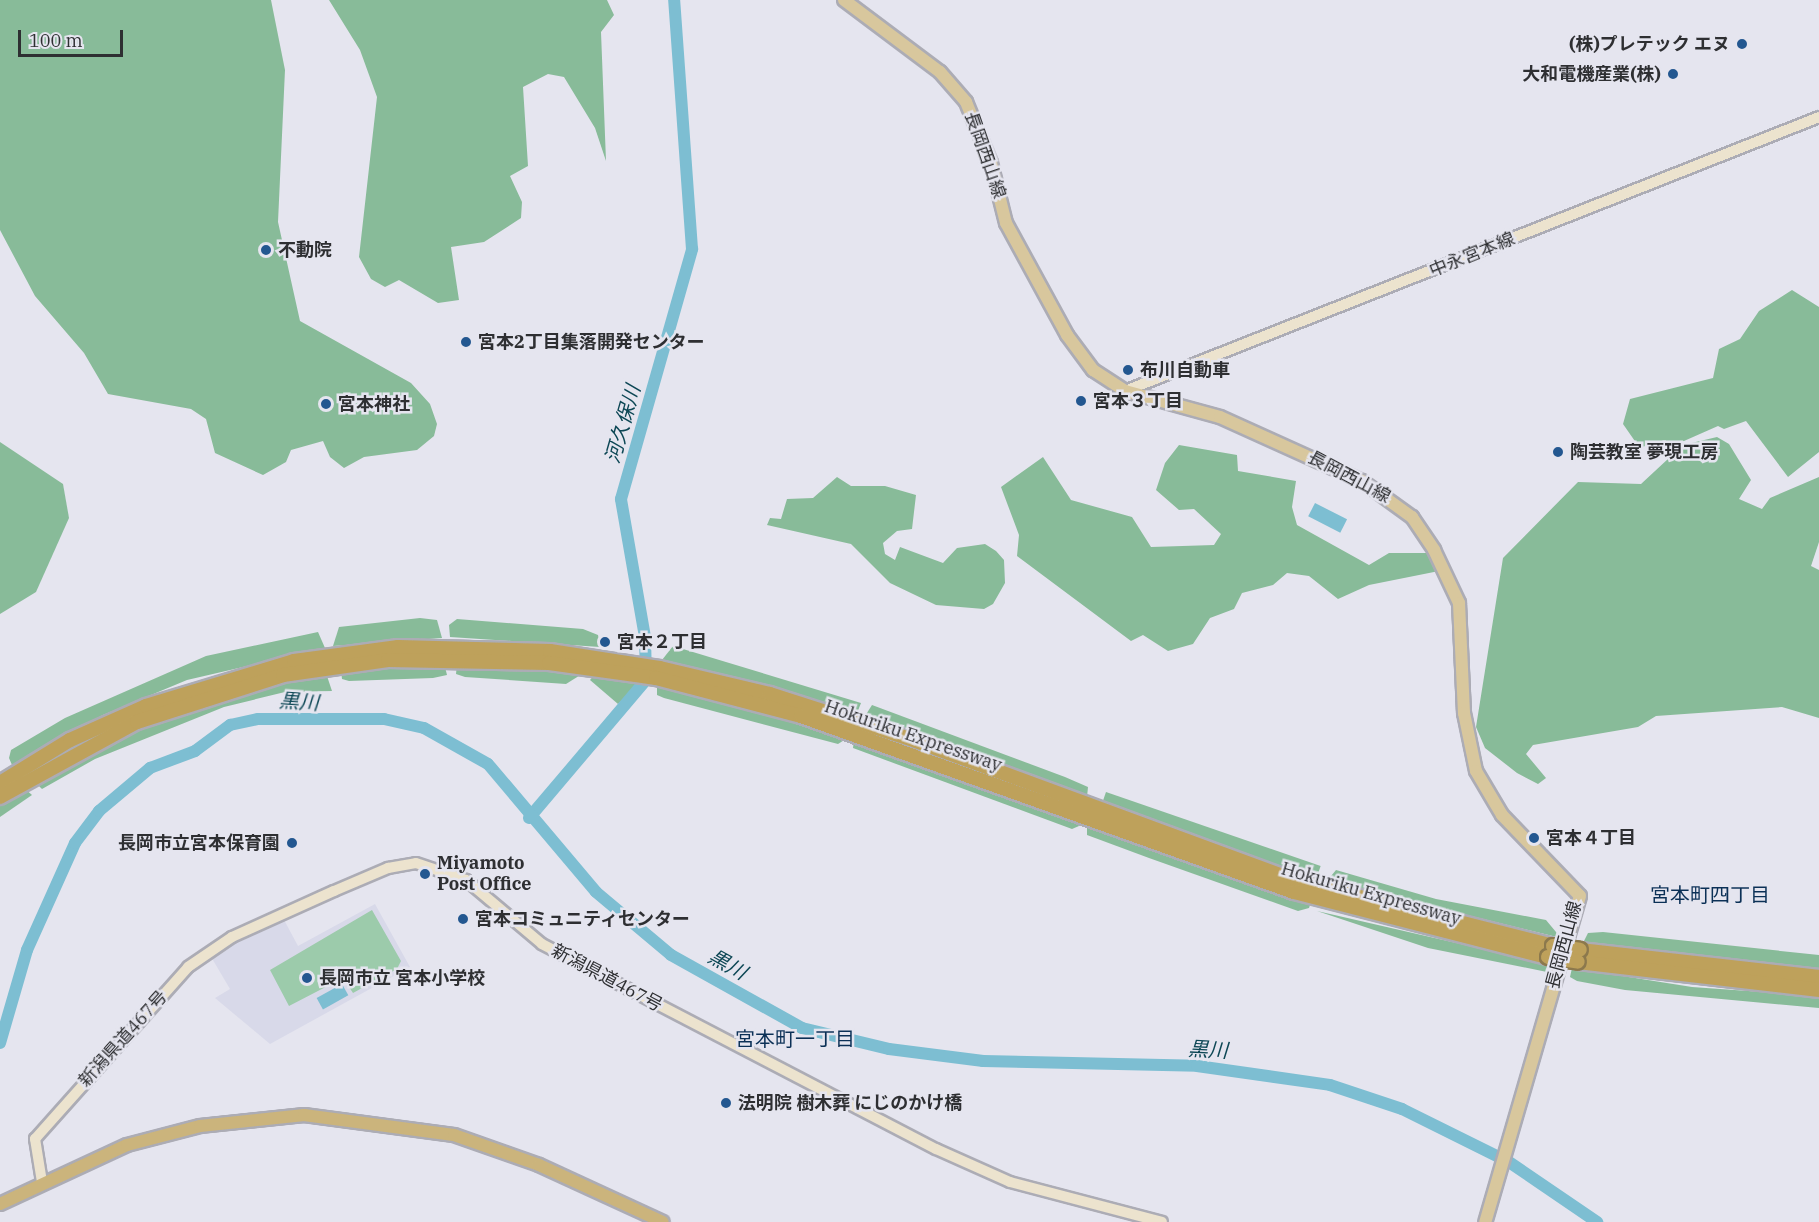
<!DOCTYPE html>
<meta charset="utf-8">
<style>
body{margin:0}
#map{position:relative;width:1819px;height:1222px;overflow:hidden;background:#e5e5ef;font-family:"IBM Plex Serif","Noto Sans JP",serif}
div>[style]{position:absolute}
.built>*{inset:0;background:#d8d9e9}
.green>*{inset:0;background:#9ccbab}
.forest>*{inset:0;background:#8b9;transform-origin:0 0}
.water>*{inset:0;background:#7dbed2;transform-origin:0 0}
.river>*{height:12px;margin:-6px;padding:0 6px;transform-origin:6px;border-radius:6px;background:#7dbed2}
.roads{filter:drop-shadow(2px 0 #acacb5) drop-shadow(-2px 0 #acacb5) drop-shadow(0 2px #acacb5) drop-shadow(0 -2px #acacb5)}
.secondary>*{height:10px;margin:-5px;padding:0 5px;transform-origin:5px;border-radius:5px;background:#ece3ce}
.primary>*{height:12px;margin:-6px;padding:0 6px;transform-origin:6px;border-radius:6px;background:#d8c79d}
.trunk>*{height:12px;margin:-6px;padding:0 6px;transform-origin:6px;border-radius:6px;background:#cbb47c}
.motorway>*{height:14px;margin:-7px;padding:0 7px;transform-origin:7px;border-radius:7px;background:#bea15b}
.bridges{filter:drop-shadow(2px 0 #8c794d) drop-shadow(-2px 0 #8c794d) drop-shadow(0 2px #8c794d) drop-shadow(0 -2px #8c794d)}
.motorway-bridge>*{height:14px;margin:-7px;padding:0 7px;transform-origin:7px;border-radius:7px;background:#bea15b}
.dots>*{width:16px;height:16px;translate:-50% -50%;box-sizing:border-box;border:3px solid #e5e5ef;border-radius:50%}
span{translate:-50% -50%;white-space:nowrap;text-align:center;line-height:1.15;-webkit-text-stroke:5px #e5e5ef;paint-order:stroke}
.poi-label{font-size:18px;color:#2e2f32;font-weight:700}
.right{translate:-100% -50%;text-align:right}
.left{translate:0 -50%;text-align:left}
.street-label{font-size:18px;color:#2e2f32}
.water-label{font-size:20px;color:#0d4755;font-style:italic}
.neighbourhood-label{font-size:20px;color:#0b3056}
.scale{position:absolute;left:18px;top:30px;width:105px;height:27px;box-sizing:border-box;border:3px solid #2e2f32;border-top:0;padding-left:8px;font-size:18px;line-height:21px;white-space:nowrap;color:#2e2f32;-webkit-text-stroke:4px #e5e5ef;paint-order:stroke}
</style>
<div id="map">
<div class="built">
<div style="clip-path:polygon(375px 904px,410px 967px,270px 1044px,215px 998px,230px 989px,210px 955px,229px 944px,283px 918px,298px 946px)"></div>
</div>
<div class="green">
<div style="clip-path:polygon(372px 910px,401px 961px,397px 969px,353px 993px,343px 978px,289px 1006px,270px 970px)"></div>
</div>
<div class="forest">
<div style="clip-path:polygon(0 0,271px 0,285px 70px,278px 222px,300px 321px,411px 383px,430px 404px,437px 424px,434px 436px,417px 450px,364px 457px,344px 468px,330px 457px,323px 441px,291px 450px,286px 462px,263px 475px,215px 453px,206px 419px,191px 409px,108px 394px,84px 353px,35px 296px,0 230px)"></div>
<div style="clip-path:polygon(329px 0,607px 0,614px 15px,601px 32px,606px 161px,595px 128px,564px 77px,548px 74px,523px 87px,528px 166px,510px 176px,522px 202px,521px 218px,484px 242px,451px 247px,459px 300px,438px 303px,399px 280px,385px 287px,371px 279px,359px 257px,377px 97px,360px 50px)"></div>
<div style="clip-path:polygon(1792px 290px,1819px 307px,1819px 452px,1788px 477px,1746px 421px,1724px 429px,1718px 426px,1684px 441px,1639px 447px,1623px 424px,1630px 399px,1713px 378px,1719px 349px,1740px 339px,1759px 311px)"></div>
<div style="clip-path:polygon(1717px 437px,1729px 444px,1751px 480px,1739px 499px,1762px 509px,1770px 498px,1819px 477px,1819px 542px,1811px 566px,1819px 570px,1819px 718px,1782px 707px,1656px 716px,1638px 727px,1533px 745px,1526px 754px,1546px 778px,1538px 784px,1517px 773px,1485px 748px,1476px 727px,1503px 558px,1578px 482px,1641px 484px,1683px 445px)"></div>
<div style="clip-path:polygon(0 442px,63px 484px,69px 518px,36px 592px,0 614px)"></div>
<div style="clip-path:polygon(1179px 445px,1237px 455px,1238px 471px,1296px 481px,1292px 507px,1297px 525px,1369px 565px,1389px 553px,1431px 553px,1439px 571px,1369px 585px,1338px 599px,1309px 576px,1287px 573px,1273px 585px,1242px 593px,1234px 609px,1210px 618px,1193px 644px,1168px 651px,1143px 635px,1131px 641px,1017px 556px,1019px 535px,1001px 487px,1043px 457px,1071px 500px,1132px 517px,1151px 547px,1214px 545px,1221px 534px,1194px 509px,1179px 510px,1156px 490px,1165px 463px)"></div>
<div style="clip-path:polygon(837px 477px,851px 486px,885px 486px,916px 495px,912px 529px,897px 531px,883px 543px,885px 554px,895px 560px,900px 547px,943px 563px,957px 548px,985px 544px,996px 551px,1004px 560px,1005px 583px,993px 604px,984px 609px,936px 605px,890px 583px,851px 544px,767px 525px,770px 518px,781px 519px,787px 499px,813px 498px)"></div>
<div style="clip-path:polygon(420px 618px,437px 620px,442px 638px,333px 646px,339px 627px)"></div>
<div style="clip-path:polygon(457px 619px,583px 629px,598px 635px,600px 647px,450px 637px,449px 625px)"></div>
<div style="clip-path:polygon(318px 632px,325px 648px,187px 680px,103px 715px,12px 765px,9px 758px,11px 750px,65px 718px,206px 656px)"></div>
<div style="clip-path:polygon(673px 646px,861px 703px,857px 713px,662px 660px)"></div>
<div style="clip-path:polygon(444px 663px,447px 675px,433px 678px,349px 681px,342px 679px,341px 670px)"></div>
<div style="clip-path:polygon(457px 664px,559px 670px,582px 674px,566px 684px,465px 677px,456px 674px)"></div>
<div style="clip-path:polygon(326px 673px,332px 691px,285px 692px,224px 707px,95px 759px,42px 789px,35px 782px,179px 711px)"></div>
<div style="clip-path:polygon(595px 674px,640px 682px,618px 704px,590px 680px)"></div>
<div style="clip-path:polygon(657px 687px,757px 708px,849px 737px,838px 744px,664px 698px,657px 695px)"></div>
<div style="clip-path:polygon(872px 705px,1065px 777px,1088px 787px,1087px 797px,865px 716px)"></div>
<div style="clip-path:polygon(854px 739px,1077px 821px,1079px 826px,1072px 829px,853px 748px)"></div>
<div style="clip-path:polygon(24px 788px,32px 795px,0 817px,0 804px)"></div>
<div style="left:1106px;top:792px;width:227px;height:14px;rotate:19deg"></div>
<div style="clip-path:polygon(1087px 826px,1310px 905px,1309px 908px,1298px 911px,1149px 858px,1087px 835px)"></div>
<div style="clip-path:polygon(1336px 870px,1436px 899px,1546px 920px,1561px 938px,1327px 881px)"></div>
<div style="clip-path:polygon(1317px 911px,1548px 964px,1547px 972px,1428px 948px)"></div>
<div style="clip-path:polygon(1603px 932px,1819px 955px,1819px 970px,1583px 943px,1588px 933px)"></div>
<div style="clip-path:polygon(1572px 968px,1692px 987px,1819px 996px,1819px 1008px,1625px 990px,1577px 981px,1570px 977px)"></div>
</div>
<div class="water">
<div style="left:1315px;top:503px;width:36px;height:15px;rotate:27deg"></div>
<div style="left:342px;top:984px;width:13px;height:29px;rotate:61deg"></div>
</div>
<div class="river">
<div style="left:529px;top:818px;width:181px;rotate:-49.7deg"></div>
<div style="left:646px;top:680px;width:43px;rotate:-91.3deg"></div>
<div style="left:645px;top:637px;width:140px;rotate:-99.9deg"></div>
<div style="left:621px;top:499px;width:260px;rotate:-74.1deg"></div>
<div style="left:692px;top:249px;width:250px;rotate:-94.1deg"></div>
<div style="left:0;top:1043px;width:97px;rotate:-73.8deg"></div>
<div style="left:27px;top:950px;width:117px;rotate:-65.8deg"></div>
<div style="left:75px;top:843px;width:40px;rotate:-53deg"></div>
<div style="left:99px;top:811px;width:67px;rotate:-40.1deg"></div>
<div style="left:150px;top:768px;width:48px;rotate:-20.7deg"></div>
<div style="left:195px;top:751px;width:44px;rotate:-36.6deg"></div>
<div style="left:230px;top:725px;width:29px;rotate:-12deg"></div>
<div style="left:258px;top:719px;width:126px"></div>
<div style="left:384px;top:719px;width:41px;rotate:12.7deg"></div>
<div style="left:424px;top:728px;width:73px;rotate:29.4deg"></div>
<div style="left:488px;top:764px;width:167px;rotate:49.8deg"></div>
<div style="left:596px;top:892px;width:98px;rotate:40deg"></div>
<div style="left:671px;top:955px;width:150px;rotate:29.1deg"></div>
<div style="left:802px;top:1028px;width:89px;rotate:13.6deg"></div>
<div style="left:889px;top:1049px;width:95px;rotate:7.3deg"></div>
<div style="left:983px;top:1061px;width:214px;rotate:1.3deg"></div>
<div style="left:1197px;top:1066px;width:134px;rotate:8.1deg"></div>
<div style="left:1330px;top:1085px;width:76px;rotate:18.4deg"></div>
<div style="left:1402px;top:1109px;width:119px;rotate:26.4deg"></div>
<div style="left:1509px;top:1162px;width:107px;rotate:34.3deg"></div>
</div>
<div class="roads">
<div class="secondary">
<div style="left:1125px;top:391px;width:746px;rotate:-21.54deg"></div>
<div style="left:42px;top:1182px;width:44px;rotate:-99.2deg"></div>
<div style="left:35px;top:1139px;width:230px;rotate:-48.3deg"></div>
<div style="left:188px;top:967px;width:53px;rotate:-34.3deg"></div>
<div style="left:232px;top:937px;width:112px;rotate:-24.3deg"></div>
<div style="left:334px;top:891px;width:59px;rotate:-23.1deg"></div>
<div style="left:388px;top:868px;width:28px;rotate:-10deg"></div>
<div style="left:416px;top:863px;width:53px;rotate:18.8deg"></div>
<div style="left:466px;top:880px;width:99px;rotate:40.1deg"></div>
<div style="left:542px;top:944px;width:444px;rotate:27.5deg"></div>
<div style="left:936px;top:1149px;width:81px;rotate:24deg"></div>
<div style="left:1010px;top:1182px;width:157px;rotate:14.7deg"></div>
</div>
<div class="primary">
<div style="left:844px;top:0;width:120px;rotate:36.9deg"></div>
<div style="left:940px;top:72px;width:40px;rotate:49deg"></div>
<div style="left:966px;top:102px;width:66px;rotate:67.7deg"></div>
<div style="left:991px;top:163px;width:62px;rotate:76deg"></div>
<div style="left:1006px;top:223px;width:128px;rotate:61.4deg"></div>
<div style="left:1067px;top:335px;width:44px;rotate:53.4deg"></div>
<div style="left:1093px;top:370px;width:38px;rotate:33deg"></div>
<div style="left:1125px;top:391px;width:98px;rotate:15.3deg"></div>
<div style="left:1220px;top:417px;width:156px;rotate:24.3deg"></div>
<div style="left:1362px;top:481px;width:62px;rotate:35.8deg"></div>
<div style="left:1412px;top:517px;width:40px;rotate:56deg"></div>
<div style="left:1434px;top:550px;width:59px;rotate:64.7deg"></div>
<div style="left:1459px;top:603px;width:110px;rotate:87.4deg"></div>
<div style="left:1464px;top:713px;width:59px;rotate:78.3deg"></div>
<div style="left:1476px;top:771px;width:51px;rotate:59.4deg"></div>
<div style="left:1502px;top:815px;width:112px;rotate:46.1deg"></div>
<div style="left:1580px;top:896px;width:340px;rotate:106.2deg"></div>
</div>
<div class="trunk">
<div style="left:0;top:1204px;width:140px;rotate:-24.9deg"></div>
<div style="left:127px;top:1145px;width:75px;rotate:-14.6deg"></div>
<div style="left:200px;top:1126px;width:105px;rotate:-6deg"></div>
<div style="left:304px;top:1115px;width:151px;rotate:7.6deg"></div>
<div style="left:454px;top:1135px;width:90px;rotate:19.4deg"></div>
<div style="left:539px;top:1165px;width:136px;rotate:24.7deg"></div>
</div>
<div class="motorway">
<div style="left:0;top:783px;width:82px;rotate:-31.6deg"></div>
<div style="left:70px;top:740px;width:83px;rotate:-24.1deg"></div>
<div style="left:146px;top:706px;width:155px;rotate:-16.9deg"></div>
<div style="left:294px;top:661px;width:105px;rotate:-7.7deg"></div>
<div style="left:398px;top:647px;width:152px;rotate:1.5deg"></div>
<div style="left:550px;top:651px;width:111px;rotate:8.8deg"></div>
<div style="left:660px;top:668px;width:113px;rotate:13.3deg"></div>
<div style="left:770px;top:694px;width:153px;rotate:17.8deg"></div>
<div style="left:916px;top:741px;width:402px;rotate:20.2deg"></div>
<div style="left:1293px;top:880px;width:268px;rotate:14.2deg"></div>
<div style="left:0;top:797px;width:156px;rotate:-28.7deg"></div>
<div style="left:137px;top:722px;width:153px;rotate:-17.8deg"></div>
<div style="left:283px;top:675px;width:106px;rotate:-8.1deg"></div>
<div style="left:388px;top:660px;width:161px;rotate:1.1deg"></div>
<div style="left:549px;top:663px;width:108px;rotate:8deg"></div>
<div style="left:656px;top:678px;width:150px;rotate:14.7deg"></div>
<div style="left:801px;top:716px;width:523px;rotate:19.65deg"></div>
<div style="left:1294px;top:892px;width:262px;rotate:14.4deg"></div>
<div style="left:1580px;top:950px;width:241px;rotate:6.4deg"></div>
<div style="left:1578px;top:962px;width:243px;rotate:6.6deg"></div>
</div>
</div>
<div class="bridges">
<div class="motorway-bridge">
<div style="left:1553px;top:946px;width:27px;rotate:8deg"></div>
<div style="left:1548px;top:957px;width:30px;rotate:9deg"></div>
</div>
</div>
<div class="dots">
<div style="left:1742px;top:44px;background:#235790"></div>
<div style="left:1673px;top:74px;background:#235790"></div>
<div style="left:266px;top:250px;background:#235790"></div>
<div style="left:466px;top:342px;background:#235790"></div>
<div style="left:1128px;top:370px;background:#235790"></div>
<div style="left:1081px;top:401px;background:#235790"></div>
<div style="left:326px;top:404px;background:#235790"></div>
<div style="left:1558px;top:452px;background:#235790"></div>
<div style="left:605px;top:642px;background:#235790"></div>
<div style="left:1534px;top:838px;background:#235790"></div>
<div style="left:292px;top:843px;background:#235790"></div>
<div style="left:425px;top:874px;background:#235790"></div>
<div style="left:463px;top:919px;background:#235790"></div>
<div style="left:307px;top:978px;background:#235790"></div>
<div style="left:726px;top:1103px;background:#235790"></div>
</div>
<div class="poi-label">
<span class="right" style="left:1730px;top:44px">(株)プレテック エヌ</span>
<span class="right" style="left:1661px;top:74px">大和電機産業(株)</span>
<span class="left" style="left:278px;top:250px">不動院</span>
<span class="left" style="left:478px;top:342px">宮本2丁目集落開発センター</span>
<span class="left" style="left:1140px;top:370px">布川自動車</span>
<span class="left" style="left:1093px;top:401px">宮本３丁目</span>
<span class="left" style="left:338px;top:404px">宮本神社</span>
<span class="left" style="left:1570px;top:452px">陶芸教室 夢現工房</span>
<span class="left" style="left:617px;top:642px">宮本２丁目</span>
<span class="left" style="left:1546px;top:838px">宮本４丁目</span>
<span class="right" style="left:280px;top:843px">長岡市立宮本保育園</span>
<span class="left" style="left:437px;top:874px">Miyamoto<br>Post Office</span>
<span class="left" style="left:475px;top:919px">宮本コミュニティセンター</span>
<span class="left" style="left:319px;top:978px">長岡市立 宮本小学校</span>
<span class="left" style="left:738px;top:1103px">法明院 樹木葬 にじのかけ橋</span>
</div>
<div class="street-label">
<span style="left:985px;top:155px;rotate:71deg">長岡西山線</span>
<span style="left:1472px;top:255px;rotate:-22deg">中永宮本線</span>
<span style="left:1349px;top:477px;rotate:28deg">長岡西山線</span>
<span style="left:913px;top:736px;rotate:19deg">Hokuriku Expressway</span>
<span style="left:1371px;top:894px;rotate:16deg">Hokuriku Expressway</span>
<span style="left:1564px;top:945px;rotate:-75deg">長岡西山線</span>
<span style="left:607px;top:978px;rotate:28deg">新潟県道467号</span>
<span style="left:123px;top:1039px;rotate:-48deg">新潟県道467号</span>
</div>
<div class="water-label">
<span style="left:622px;top:424px;rotate:-74deg">河久保川</span>
<span style="left:299px;top:701px;rotate:4deg">黒川</span>
<span style="left:728px;top:964px;rotate:29deg">黒川</span>
<span style="left:1208px;top:1049px;rotate:3deg">黒川</span>
</div>
<div class="neighbourhood-label">
<span style="left:1710px;top:894px">宮本町四丁目</span>
<span style="left:795px;top:1038px">宮本町一丁目</span>
</div>
<div class="scale">100 m</div>
</div>
